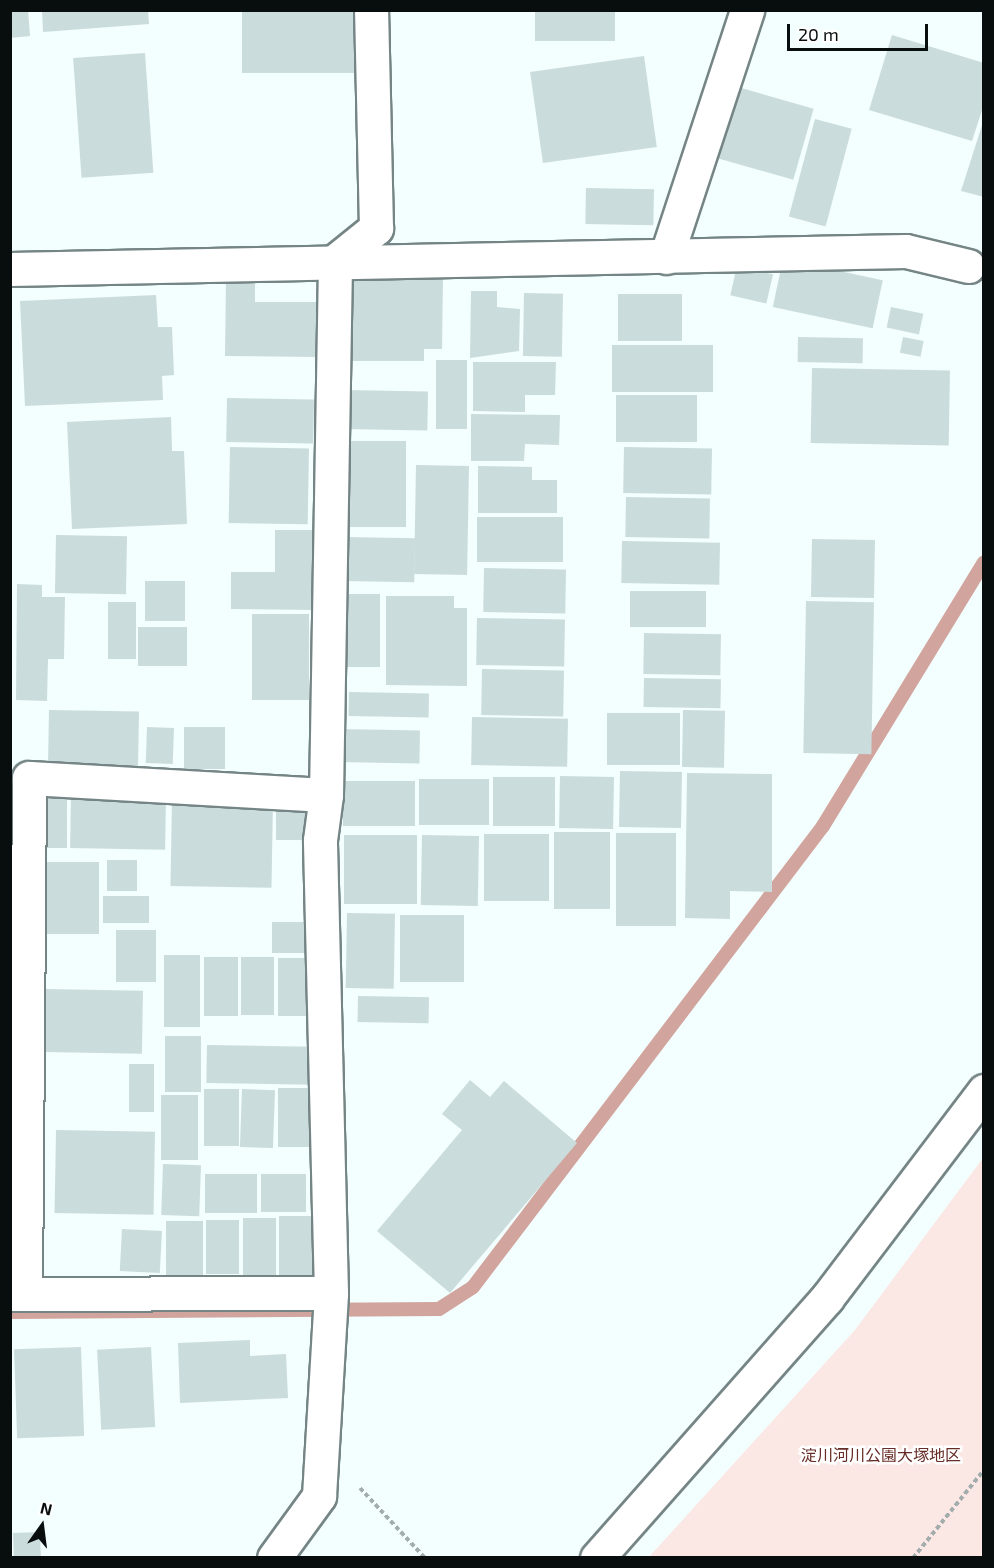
<!DOCTYPE html>
<meta charset="utf-8">
<style>
body{margin:0}
#map{position:relative;width:994px;height:1568px;overflow:hidden;background:#f3fefe;font-family:"Exo 2","Noto Sans JP",sans-serif}
div>[style]{position:absolute}
.green>*{inset:0;background:#fbe7e4}
.stream>*{height:14px;margin:-7px;padding:0 7px;transform-origin:7px;border-radius:7px;background:#d1a49d}
.building>*{inset:0;background:#cbdcdc;transform-origin:0 0}
.path>*{height:4px;margin-top:-2px;transform-origin:0;background:repeating-linear-gradient(90deg,#a4adad 0 4.5px,transparent 0 7.5px)}
.roads{filter:drop-shadow(2px 0 #758585) drop-shadow(-2px 0 #758585) drop-shadow(0 2px #758585) drop-shadow(0 -2px #758585)}
.minor>*{height:33px;margin:-16.5px;padding:0 16.5px;transform-origin:16.5px;border-radius:16.5px;background:#fff}
span{translate:-50% -50%;white-space:nowrap;text-align:center;line-height:1.15;-webkit-text-stroke:5px #fff;paint-order:stroke}
.park-label{font-size:16px;color:#662c26}
.frame{position:absolute;inset:0;border:12px solid #080e0e;pointer-events:none}
.north{position:absolute;left:12px;top:1496px;width:60px;height:60px;-webkit-text-stroke:4px #fff;paint-order:stroke;rotate:14deg;font-size:16px;font-weight:700;line-height:24px;text-align:center;color:#080e0e}
.north::after{content:'';display:block;margin:auto;width:21px;height:27px;background:#080e0e;clip-path:polygon(50% 0,100% 100%,50% 72%,0 100%)}
.scale{position:absolute;left:787px;top:24px;width:141px;height:27px;box-sizing:border-box;border:3px solid #080e0e;border-top:0;padding-left:8px;font-size:18px;line-height:21px;white-space:nowrap;color:#080e0e;-webkit-text-stroke:4px #fff;paint-order:stroke}
</style>
<div id="map">
<div class="green">
<div style="clip-path:polygon(983px 1158px,983px 1557px,649px 1557px,855px 1330px)"></div>
</div>
<div class="stream">
<div style="left:10px;top:1312px;width:429px;rotate:-0.4deg"></div>
<div style="left:439px;top:1309px;width:40px;rotate:-32.9deg"></div>
<div style="left:473px;top:1287px;width:579px;rotate:-52.79deg"></div>
<div style="left:823px;top:826px;width:309px;rotate:-58.6deg"></div>
</div>
<div class="building">
<div style="clip-path:polygon(10px 10px,28px 10px,30px 36px,10px 38px)"></div>
<div style="clip-path:polygon(42px 10px,148px 10px,149px 24px,43px 32px)"></div>
<div style="left:242px;top:10px;width:112px;height:63px"></div>
<div style="left:535px;top:10px;width:80px;height:31px"></div>
<div style="clip-path:polygon(892px 35px,984px 63px,984px 104px,972px 141px,869px 110px)"></div>
<div style="left:145px;top:53px;width:120px;height:72px;rotate:86deg"></div>
<div style="left:644px;top:56px;width:92px;height:115px;rotate:82deg"></div>
<div style="left:731px;top:85px;width:86px;height:74px;rotate:16deg"></div>
<div style="left:815px;top:119px;width:38px;height:101px;rotate:15deg"></div>
<div style="clip-path:polygon(984px 119px,984px 197px,961px 191px)"></div>
<div style="left:586px;top:188px;width:68px;height:36px;rotate:1deg"></div>
<div style="left:783px;top:259px;width:102px;height:49px;rotate:12deg"></div>
<div style="left:737px;top:266px;width:37px;height:30px;rotate:13deg"></div>
<div style="clip-path:polygon(346px 276px,443px 277px,442px 349px,424px 349px,424px 361px,346px 361px)"></div>
<div style="clip-path:polygon(226px 280px,255px 280px,255px 302px,319px 302px,318px 357px,225px 356px)"></div>
<div style="clip-path:polygon(471px 291px,497px 291px,497px 307px,520px 309px,519px 351px,470px 358px)"></div>
<div style="left:524px;top:293px;width:39px;height:63px;rotate:1deg"></div>
<div style="left:618px;top:294px;width:64px;height:47px"></div>
<div style="clip-path:polygon(156px 295px,158px 327px,172px 327px,174px 375px,162px 376px,163px 400px,25px 406px,20px 301px)"></div>
<div style="left:891px;top:307px;width:33px;height:21px;rotate:12deg"></div>
<div style="left:798px;top:337px;width:65px;height:25px;rotate:1deg"></div>
<div style="left:903px;top:337px;width:21px;height:16px;rotate:11deg"></div>
<div style="left:612px;top:345px;width:101px;height:47px"></div>
<div style="left:436px;top:360px;width:31px;height:69px"></div>
<div style="clip-path:polygon(473px 362px,556px 362px,555px 395px,525px 395px,525px 412px,473px 411px)"></div>
<div style="left:812px;top:368px;width:138px;height:75px;rotate:1deg"></div>
<div style="left:345px;top:390px;width:83px;height:39px;rotate:1deg"></div>
<div style="left:616px;top:395px;width:81px;height:47px"></div>
<div style="left:227px;top:398px;width:87px;height:44px;rotate:1deg"></div>
<div style="clip-path:polygon(471px 414px,560px 415px,559px 445px,525px 444px,524px 461px,471px 461px)"></div>
<div style="clip-path:polygon(171px 417px,172px 451px,184px 451px,187px 524px,72px 529px,67px 422px)"></div>
<div style="left:350px;top:441px;width:56px;height:86px"></div>
<div style="left:230px;top:447px;width:79px;height:76px;rotate:1deg"></div>
<div style="left:624px;top:447px;width:88px;height:46px;rotate:1deg"></div>
<div style="left:416px;top:465px;width:53px;height:109px;rotate:1deg"></div>
<div style="clip-path:polygon(478px 466px,532px 467px,532px 480px,557px 480px,557px 513px,478px 513px)"></div>
<div style="left:626px;top:497px;width:84px;height:40px;rotate:1deg"></div>
<div style="left:477px;top:517px;width:86px;height:45px"></div>
<div style="clip-path:polygon(275px 530px,314px 530px,314px 610px,231px 609px,231px 572px,275px 572px)"></div>
<div style="left:56px;top:535px;width:71px;height:58px;rotate:1deg"></div>
<div style="left:344px;top:537px;width:71px;height:44px;rotate:1deg"></div>
<div style="left:812px;top:539px;width:63px;height:58px;rotate:1deg"></div>
<div style="left:622px;top:541px;width:98px;height:42px;rotate:1deg"></div>
<div style="left:484px;top:568px;width:82px;height:44px;rotate:1deg"></div>
<div style="left:145px;top:581px;width:40px;height:40px"></div>
<div style="clip-path:polygon(17px 584px,42px 585px,42px 597px,65px 597px,64px 659px,48px 659px,47px 701px,16px 700px)"></div>
<div style="left:630px;top:591px;width:76px;height:36px"></div>
<div style="left:343px;top:594px;width:37px;height:73px"></div>
<div style="clip-path:polygon(386px 596px,454px 596px,454px 608px,467px 608px,467px 686px,386px 685px)"></div>
<div style="left:806px;top:601px;width:68px;height:152px;rotate:1deg"></div>
<div style="left:108px;top:602px;width:28px;height:57px"></div>
<div style="left:252px;top:614px;width:57px;height:86px"></div>
<div style="left:477px;top:618px;width:88px;height:47px;rotate:1deg"></div>
<div style="left:138px;top:627px;width:49px;height:39px"></div>
<div style="left:644px;top:633px;width:77px;height:41px;rotate:1deg"></div>
<div style="left:482px;top:669px;width:82px;height:46px;rotate:1deg"></div>
<div style="left:644px;top:678px;width:77px;height:29px;rotate:1deg"></div>
<div style="left:349px;top:692px;width:80px;height:24px;rotate:1deg"></div>
<div style="left:49px;top:710px;width:90px;height:58px;rotate:1deg"></div>
<div style="left:683px;top:710px;width:42px;height:57px;rotate:1deg"></div>
<div style="left:607px;top:713px;width:73px;height:52px"></div>
<div style="left:472px;top:717px;width:96px;height:48px;rotate:1deg"></div>
<div style="left:147px;top:727px;width:27px;height:36px;rotate:2deg"></div>
<div style="left:184px;top:727px;width:41px;height:42px"></div>
<div style="left:339px;top:729px;width:81px;height:33px;rotate:1deg"></div>
<div style="left:620px;top:771px;width:62px;height:56px;rotate:1deg"></div>
<div style="clip-path:polygon(687px 773px,772px 774px,772px 892px,730px 891px,730px 919px,685px 918px)"></div>
<div style="left:560px;top:776px;width:54px;height:52px;rotate:1deg"></div>
<div style="left:493px;top:777px;width:62px;height:49px"></div>
<div style="left:419px;top:779px;width:70px;height:46px"></div>
<div style="left:343px;top:781px;width:72px;height:45px"></div>
<div style="left:43px;top:796px;width:24px;height:52px"></div>
<div style="left:71px;top:796px;width:95px;height:52px;rotate:1deg"></div>
<div style="left:172px;top:799px;width:101px;height:87px;rotate:1deg"></div>
<div style="left:276px;top:799px;width:35px;height:41px"></div>
<div style="left:554px;top:832px;width:56px;height:77px"></div>
<div style="left:616px;top:833px;width:60px;height:93px"></div>
<div style="left:484px;top:834px;width:65px;height:67px"></div>
<div style="left:344px;top:835px;width:73px;height:69px"></div>
<div style="left:422px;top:835px;width:57px;height:70px;rotate:1deg"></div>
<div style="left:107px;top:860px;width:30px;height:31px"></div>
<div style="left:34px;top:862px;width:65px;height:72px"></div>
<div style="left:103px;top:896px;width:46px;height:27px"></div>
<div style="left:347px;top:913px;width:48px;height:75px;rotate:1deg"></div>
<div style="left:400px;top:915px;width:64px;height:67px"></div>
<div style="left:272px;top:922px;width:44px;height:31px"></div>
<div style="left:116px;top:930px;width:40px;height:52px"></div>
<div style="left:164px;top:955px;width:36px;height:72px"></div>
<div style="left:204px;top:957px;width:34px;height:59px"></div>
<div style="left:241px;top:957px;width:33px;height:58px"></div>
<div style="left:278px;top:958px;width:36px;height:58px"></div>
<div style="left:46px;top:989px;width:97px;height:63px;rotate:1deg"></div>
<div style="left:358px;top:996px;width:71px;height:26px;rotate:1deg"></div>
<div style="left:165px;top:1036px;width:36px;height:56px"></div>
<div style="left:207px;top:1045px;width:106px;height:38px;rotate:1deg"></div>
<div style="left:129px;top:1064px;width:25px;height:48px"></div>
<div style="clip-path:polygon(470px 1080px,490px 1097px,504px 1081px,577px 1143px,450px 1293px,377px 1231px,462px 1130px,442px 1114px)"></div>
<div style="left:278px;top:1088px;width:36px;height:59px"></div>
<div style="left:204px;top:1089px;width:35px;height:57px"></div>
<div style="left:242px;top:1089px;width:33px;height:58px;rotate:2deg"></div>
<div style="left:161px;top:1095px;width:37px;height:65px"></div>
<div style="left:56px;top:1130px;width:99px;height:83px;rotate:1deg"></div>
<div style="left:163px;top:1164px;width:38px;height:51px;rotate:2deg"></div>
<div style="left:205px;top:1174px;width:52px;height:39px"></div>
<div style="left:261px;top:1174px;width:45px;height:38px"></div>
<div style="left:279px;top:1216px;width:35px;height:59px"></div>
<div style="left:243px;top:1218px;width:33px;height:57px"></div>
<div style="left:206px;top:1220px;width:33px;height:54px"></div>
<div style="left:166px;top:1221px;width:37px;height:54px"></div>
<div style="left:122px;top:1229px;width:40px;height:42px;rotate:3deg"></div>
<div style="clip-path:polygon(250px 1340px,250px 1356px,286px 1354px,288px 1398px,180px 1403px,178px 1343px)"></div>
<div style="left:81px;top:1347px;width:89px;height:67px;rotate:88deg"></div>
<div style="left:151px;top:1347px;width:80px;height:54px;rotate:87deg"></div>
<div style="left:40px;top:1532px;width:26px;height:27px;rotate:88deg"></div>
</div>
<div class="path">
<div style="left:360px;top:1488px;width:96px;rotate:47.1deg"></div>
<div style="left:913px;top:1558px;width:113px;rotate:-51.1deg"></div>
</div>
<div class="roads">
<div class="minor">
<div style="left:666px;top:257px;width:260px;rotate:-71.8deg"></div>
<div style="left:10px;top:269px;width:896px;rotate:-1.15deg"></div>
<div style="left:906px;top:251px;width:64px;rotate:13.6deg"></div>
<div style="left:25px;top:1293px;width:515px;rotate:-89.55deg"></div>
<div style="left:29px;top:778px;width:297px;rotate:3.3deg"></div>
<div style="left:10px;top:1294px;width:321px;rotate:-0.2deg"></div>
<div style="left:274px;top:1558px;width:77px;rotate:-54deg"></div>
<div style="left:319px;top:1496px;width:203px;rotate:-86.6deg"></div>
<div style="left:331px;top:1293px;width:453px;rotate:-91.4deg"></div>
<div style="left:320px;top:840px;width:45px;rotate:-82.4deg"></div>
<div style="left:326px;top:795px;width:534px;rotate:-89.03deg"></div>
<div style="left:335px;top:261px;width:53px;rotate:-38.8deg"></div>
<div style="left:376px;top:228px;width:218px;rotate:-91.3deg"></div>
<div style="left:597px;top:1558px;width:347px;rotate:-48.5deg"></div>
<div style="left:827px;top:1298px;width:260px;rotate:-52.8deg"></div>
</div>
</div>
<div class="park-label">
<span style="left:881px;top:1455px">淀川河川公園大塚地区</span>
</div>
<div class="frame"></div>
<div class="north">N</div>
<div class="scale">20 m</div>
</div>
